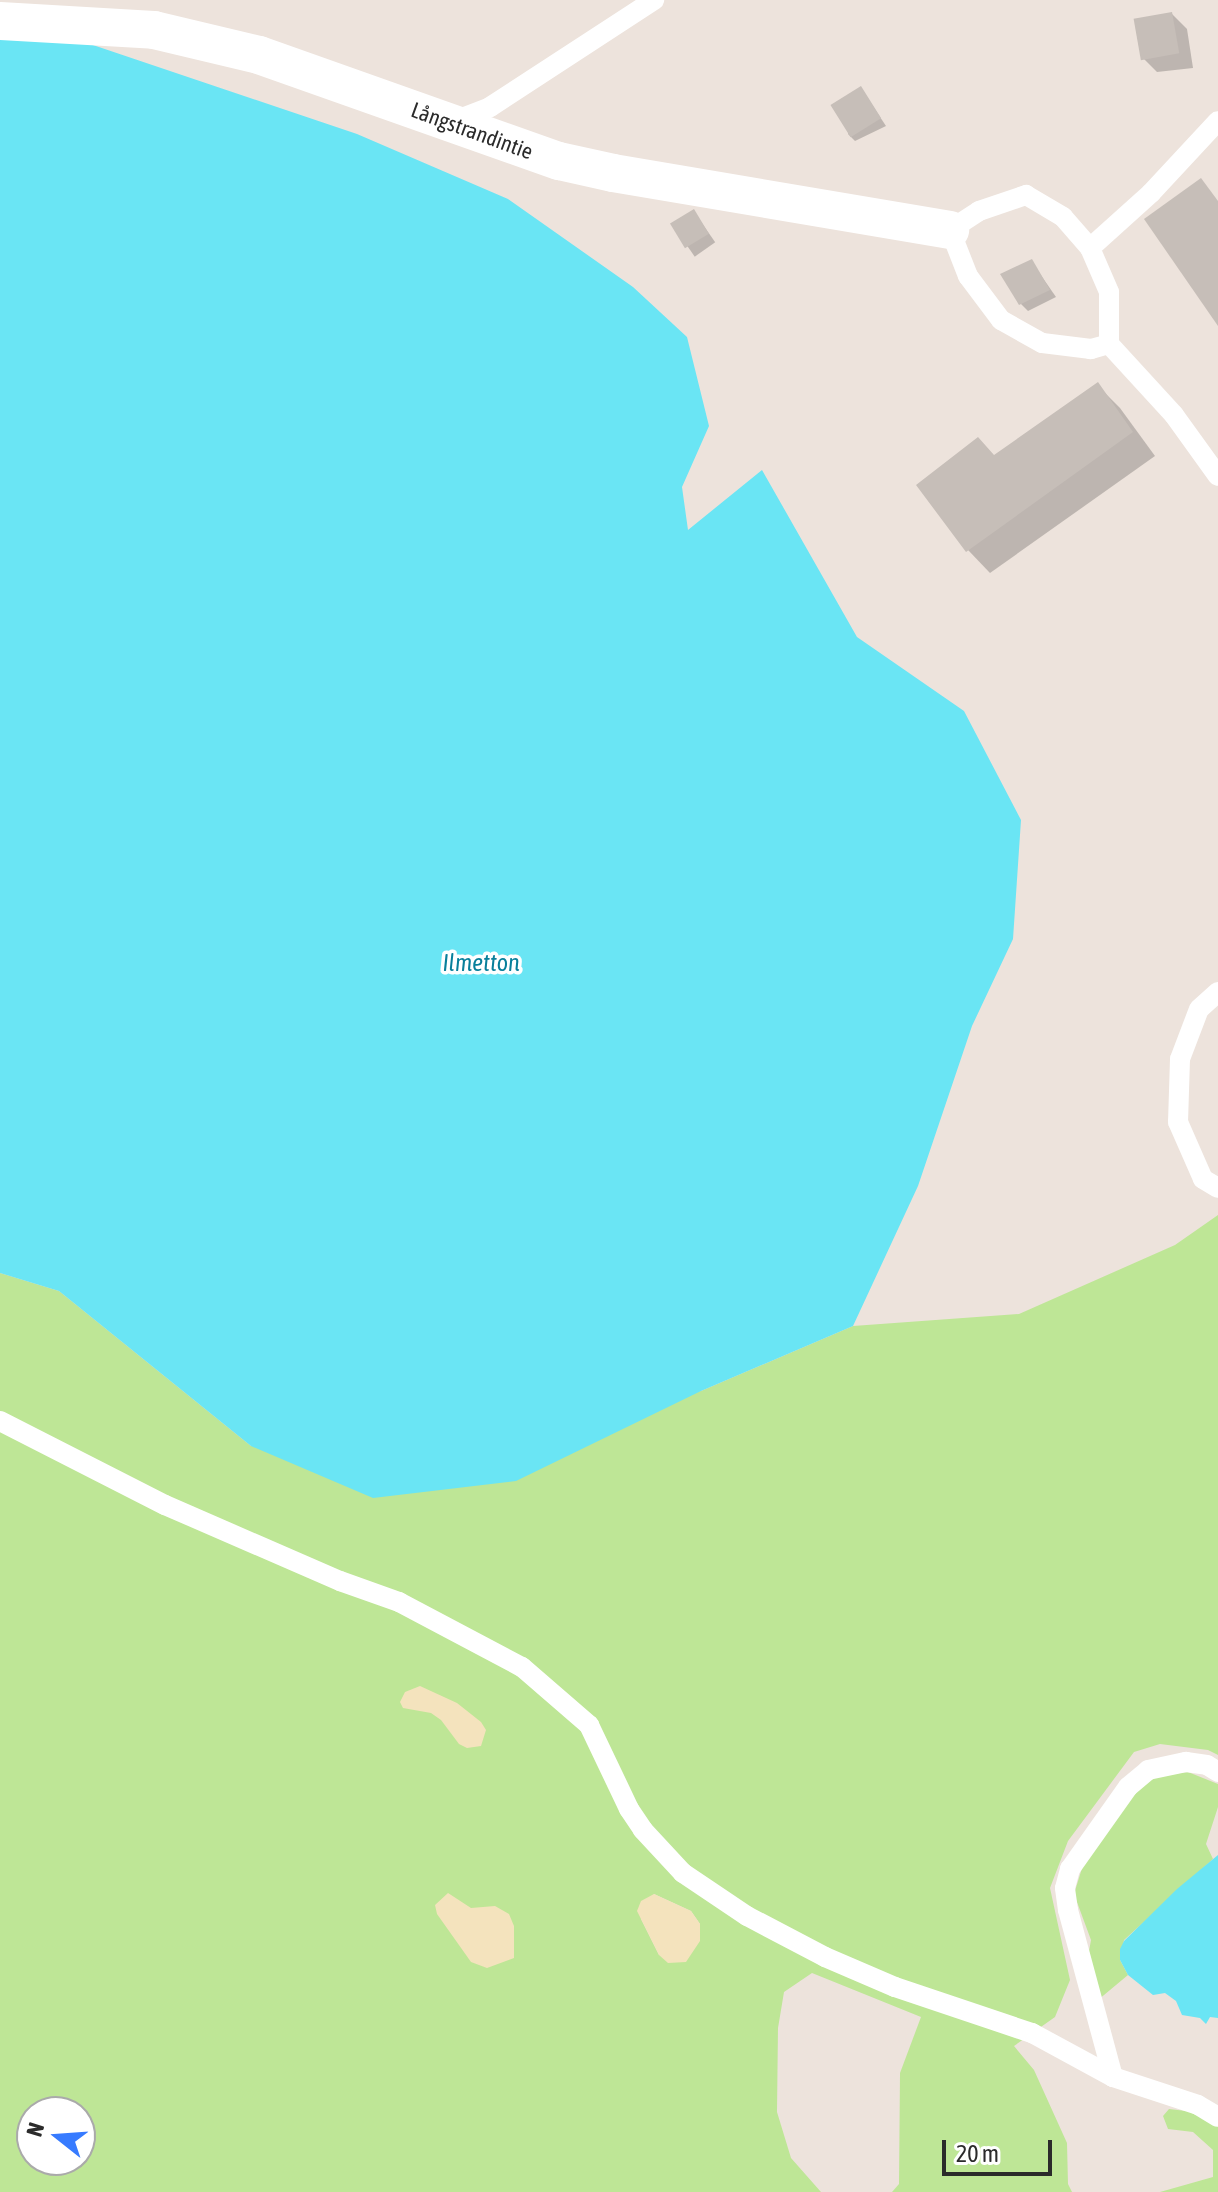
<!DOCTYPE html>
<meta charset="utf-8">
<style>
body{margin:0}
#map{position:relative;width:1218px;height:2192px;overflow:hidden;background:#ede3dc;font-family:"Asap Condensed",sans-serif}
div>[style]{position:absolute}
.green>*{inset:0;background:#bee696}
.sand>*{inset:0;background:#f4e3bd}
.water>*{inset:0;background:#6ae5f4}
.shadow>*{inset:0;background:#0003;transform-origin:0 0}
.building>*{inset:0;background:#c6beb8;transform-origin:0 0}
.service>*{height:20px;margin:-10px;padding:0 10px;transform-origin:10px;border-radius:10px;background:#fff}
.minor>*{height:38px;margin:-19px;padding:0 19px;transform-origin:19px;border-radius:19px;background:#fff}
span{translate:-50% -50%;white-space:nowrap;text-align:center;line-height:1.15;-webkit-text-stroke:7px #fff;paint-order:stroke}
.street-label{font-size:22px;color:#2b2b2b}
.water-label{font-size:24px;color:#087f9b;font-style:italic}
.north{position:absolute;left:16px;top:2096px;width:80px;height:80px;box-sizing:border-box;background:#fff;border:2px solid #aaa;border-radius:50%;rotate:287deg;font-size:22px;font-weight:700;line-height:32px;text-align:center;color:#2b2b2b}
.north::after{content:'';display:block;margin:auto;width:28px;height:36px;background:#377bff;clip-path:polygon(50% 0,100% 100%,50% 72%,0 100%)}
.scale{position:absolute;left:942px;top:2140px;width:110px;height:36px;box-sizing:border-box;border:4px solid #2b2b2b;border-top:0;padding-left:10px;font-size:24px;line-height:28px;white-space:nowrap;color:#2b2b2b;-webkit-text-stroke:6px #fff;paint-order:stroke}
</style>
<div id="map">
<div class="green">
<div style="clip-path:polygon(evenodd,1218px 1215px,1218px 1755px,1208px 1750px,1160px 1744px,1134px 1752px,1068px 1841px,1050px 1888px,1070px 1980px,1055px 2017px,1014px 2046px,1034px 2070px,1067px 2143px,1068px 2184px,1072px 2192px,892px 2192px,899px 2184px,900px 2073px,921px 2017px,812px 1973px,784px 1992px,778px 2028px,777px 2112px,791px 2158px,821px 2192px,0 2192px,0 1273px,59px 1291px,251px 1446px,701px 1391px,853px 1326px,1019px 1314px,1175px 1245px,1218px 1215px,654px 1894px,691px 1911px,700px 1924px,659px 1955px,641px 1919px,654px 1894px,1218px 1215px,32px 2112px,80px 2112px,80px 2160px,32px 2160px,32px 2112px)"></div>
<div style="clip-path:polygon(1188px 1772px,1218px 1784px,1218px 1807px,1206px 1844px,1213px 1859px,1124px 1940px,1120px 1960px,1128px 1975px,1098px 2000px,1087px 1962px,1091px 1940px,1074px 1894px,1083px 1865px,1131px 1791px,1154px 1776px)"></div>
<div style="clip-path:polygon(1169px 2109px,1195px 2112px,1218px 2125px,1218px 2192px,1160px 2192px,1213px 2177px,1213px 2150px,1193px 2132px,1168px 2129px,1163px 2116px)"></div>
</div>
<div class="sand">
<div style="clip-path:polygon(420px 1686px,457px 1703px,481px 1722px,486px 1730px,481px 1746px,467px 1748px,459px 1744px,441px 1720px,431px 1713px,403px 1708px,400px 1702px,405px 1692px)"></div>
<div style="clip-path:polygon(448px 1893px,471px 1908px,495px 1906px,509px 1914px,514px 1926px,514px 1958px,487px 1968px,471px 1962px,437px 1914px,435px 1905px)"></div>
<div style="clip-path:polygon(654px 1894px,691px 1911px,700px 1924px,700px 1941px,686px 1962px,668px 1963px,659px 1955px,637px 1911px,641px 1901px)"></div>
</div>
<div class="water">
<div style="clip-path:polygon(0 38px,87px 43px,357px 134px,508px 199px,633px 287px,687px 337px,709px 426px,682px 487px,688px 530px,762px 470px,857px 637px,964px 711px,1021px 820px,1013px 939px,972px 1026px,918px 1186px,853px 1326px,701px 1391px,516px 1481px,373px 1498px,251px 1446px,59px 1291px,0 1273px)"></div>
<div style="clip-path:polygon(1218px 1855px,1218px 2018px,1210px 2017px,1206px 2024px,1200px 2018px,1182px 2015px,1176px 2001px,1165px 1993px,1153px 1995px,1128px 1975px,1120px 1960px,1120px 1949px,1124px 1941px,1177px 1889px)"></div>
</div>
<div class="shadow">
<div style="clip-path:polygon(1172px 14px,1187px 29px,1193px 68px,1157px 72px,1142px 57px)"></div>
<div style="clip-path:polygon(861px 88px,886px 126px,855px 141px,848px 134px)"></div>
<div style="left:694px;top:212px;width:37px;height:25px;rotate:55deg"></div>
<div style="clip-path:polygon(1031px 261px,1056px 297px,1028px 311px,1021px 304px)"></div>
<div style="clip-path:polygon(1097px 385px,1120px 408px,1155px 456px,990px 573px,968px 550px,995px 457px)"></div>
</div>
<div class="building">
<div style="left:1172px;top:12px;width:42px;height:39px;rotate:80deg"></div>
<div style="left:861px;top:86px;width:38px;height:36px;rotate:58deg"></div>
<div style="clip-path:polygon(1201px 178px,1218px 201px,1218px 326px,1144px 219px)"></div>
<div style="left:694px;top:209px;width:29px;height:28px;rotate:59deg"></div>
<div style="clip-path:polygon(1032px 259px,1050px 290px,1019px 305px,1000px 274px)"></div>
<div style="clip-path:polygon(1098px 382px,1133px 432px,966px 552px,916px 485px,978px 437px,994px 455px)"></div>
</div>
<div class="service">
<div style="left:454px;top:121px;width:39px;rotate:-21deg"></div>
<div style="left:490px;top:107px;width:196px;rotate:-33.1deg"></div>
<div style="left:1090px;top:248px;width:82px;rotate:-42deg"></div>
<div style="left:1151px;top:193px;width:98px;rotate:-47.1deg"></div>
<div style="left:1109px;top:344px;width:19px;rotate:164deg"></div>
<div style="left:1091px;top:349px;width:49px;rotate:-173deg"></div>
<div style="left:1042px;top:343px;width:47px;rotate:-150.7deg"></div>
<div style="left:1001px;top:320px;width:55px;rotate:-126.9deg"></div>
<div style="left:968px;top:276px;width:49px;rotate:-111.4deg"></div>
<div style="left:950px;top:230px;width:35px;rotate:-33deg"></div>
<div style="left:979px;top:211px;width:50px;rotate:-18.8deg"></div>
<div style="left:1026px;top:195px;width:43px;rotate:30.7deg"></div>
<div style="left:1063px;top:217px;width:41px;rotate:48.9deg"></div>
<div style="left:1090px;top:248px;width:48px;rotate:66.6deg"></div>
<div style="left:1109px;top:292px;width:52px;rotate:90deg"></div>
<div style="left:1109px;top:344px;width:96px;rotate:47.5deg"></div>
<div style="left:1174px;top:415px;width:75px;rotate:54.2deg"></div>
<div style="left:1218px;top:992px;width:25px;rotate:138deg"></div>
<div style="left:1199px;top:1009px;width:53px;rotate:110.8deg"></div>
<div style="left:1180px;top:1059px;width:63px;rotate:91.8deg"></div>
<div style="left:1178px;top:1122px;width:62px;rotate:66.3deg"></div>
<div style="left:1203px;top:1179px;width:17px;rotate:31deg"></div>
<div style="left:0;top:1421px;width:185px;rotate:27deg"></div>
<div style="left:165px;top:1505px;width:191px;rotate:23.5deg"></div>
<div style="left:340px;top:1581px;width:63px;rotate:19.6deg"></div>
<div style="left:399px;top:1602px;width:139px;rotate:27.9deg"></div>
<div style="left:522px;top:1667px;width:89px;rotate:40.9deg"></div>
<div style="left:589px;top:1725px;width:93px;rotate:64.5deg"></div>
<div style="left:629px;top:1809px;width:25px;rotate:56deg"></div>
<div style="left:643px;top:1830px;width:59px;rotate:47.1deg"></div>
<div style="left:683px;top:1873px;width:77px;rotate:33.9deg"></div>
<div style="left:747px;top:1916px;width:88px;rotate:27.7deg"></div>
<div style="left:825px;top:1957px;width:76px;rotate:23.2deg"></div>
<div style="left:895px;top:1987px;width:145px;rotate:18.6deg"></div>
<div style="left:1032px;top:2033px;width:92px;rotate:28.5deg"></div>
<div style="left:1113px;top:2077px;width:89px;rotate:18.2deg"></div>
<div style="left:1198px;top:2105px;width:23px;rotate:31deg"></div>
<div style="left:1113px;top:2077px;width:173px;rotate:-105.1deg"></div>
<div style="left:1068px;top:1910px;width:22px;rotate:-98deg"></div>
<div style="left:1065px;top:1888px;width:20px;rotate:-75deg"></div>
<div style="left:1070px;top:1869px;width:100px;rotate:-54.7deg"></div>
<div style="left:1128px;top:1787px;width:26px;rotate:-40deg"></div>
<div style="left:1148px;top:1770px;width:39px;rotate:-12deg"></div>
<div style="left:1186px;top:1762px;width:21px;rotate:8deg"></div>
<div style="left:1207px;top:1765px;width:13px;rotate:32deg"></div>
</div>
<div class="minor">
<div style="left:0;top:21px;width:154px;rotate:3.3deg"></div>
<div style="left:154px;top:30px;width:108px;rotate:13.4deg"></div>
<div style="left:259px;top:55px;width:318px;rotate:19.5deg"></div>
<div style="left:559px;top:161px;width:55px;rotate:12.5deg"></div>
<div style="left:613px;top:173px;width:342px;rotate:9.6deg"></div>
</div>
<div class="street-label">
<span style="left:472px;top:131px;rotate:20deg">Långstrandintie</span>
</div>
<div class="water-label">
<span style="left:481px;top:963px">Ilmetton</span>
</div>
<div class="north">N</div>
<div class="scale">20 m</div>
</div>
